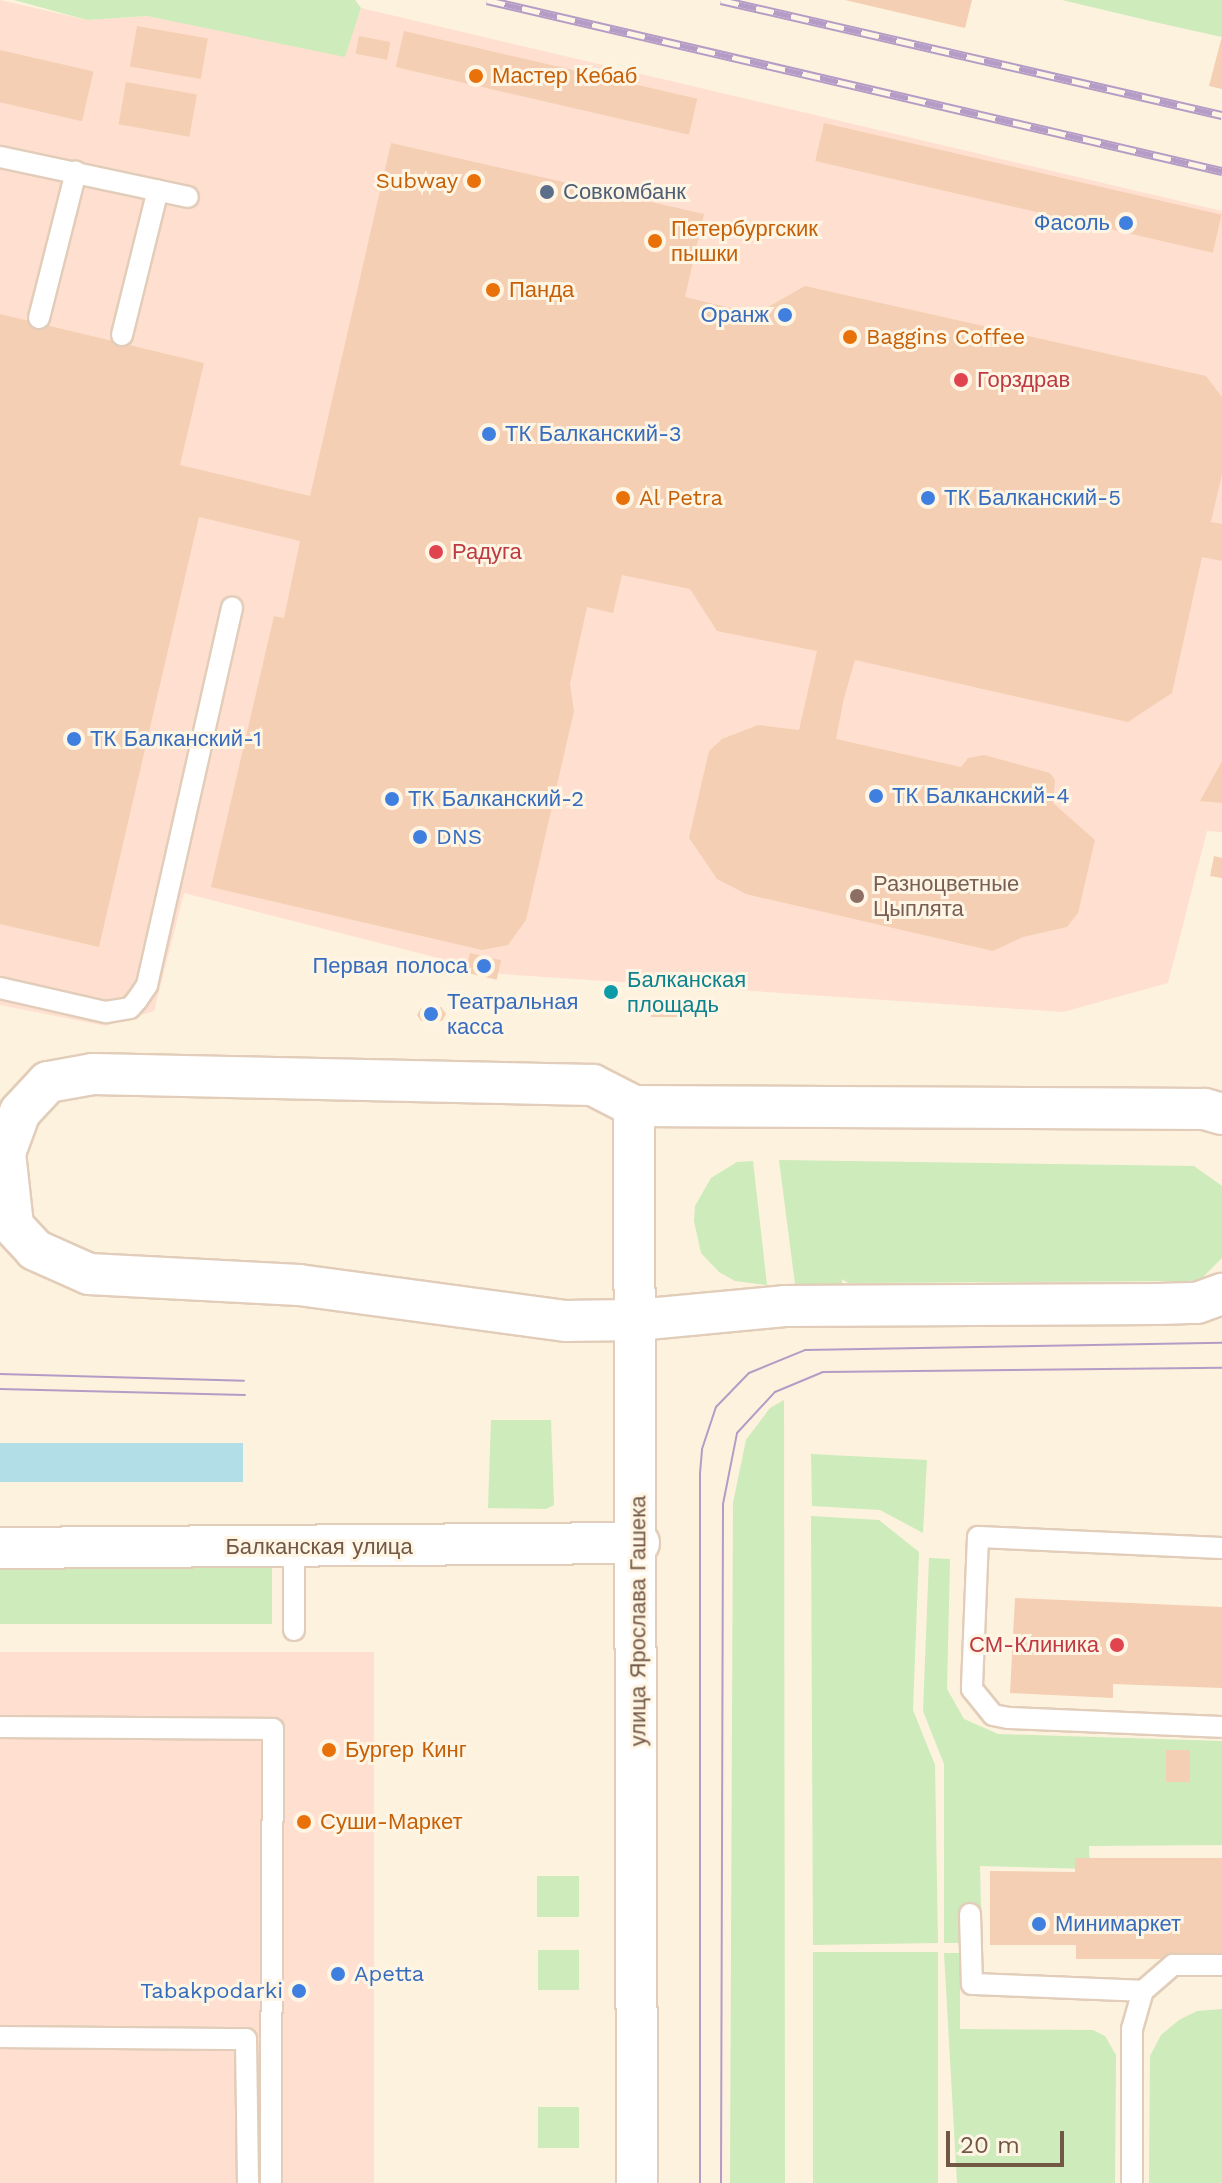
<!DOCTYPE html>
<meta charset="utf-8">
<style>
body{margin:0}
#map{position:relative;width:1222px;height:2183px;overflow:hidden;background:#fdf2dd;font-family:"Work Sans",sans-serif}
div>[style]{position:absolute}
.commercial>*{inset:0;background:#ffdfcf;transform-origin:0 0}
.green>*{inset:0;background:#cdebbb;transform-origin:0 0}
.water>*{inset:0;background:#b1dee7;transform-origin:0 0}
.building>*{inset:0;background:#f4cfb3;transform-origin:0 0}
.roads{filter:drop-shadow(2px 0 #e1cdb9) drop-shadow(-2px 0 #e1cdb9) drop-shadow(0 2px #e1cdb9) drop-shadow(0 -2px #e1cdb9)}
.lane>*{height:20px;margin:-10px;padding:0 10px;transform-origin:10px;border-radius:10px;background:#fff}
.street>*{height:40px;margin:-20px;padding:0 20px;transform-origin:20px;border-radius:20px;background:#fff}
.tram>*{height:2px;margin:-1px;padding:0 1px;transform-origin:1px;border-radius:1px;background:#b49cc6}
.rail>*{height:9px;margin-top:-4.5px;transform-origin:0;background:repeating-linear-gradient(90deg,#fff5e4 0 18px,#b49cc6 0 36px);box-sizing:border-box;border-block:2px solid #b49cc6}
.dots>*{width:22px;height:22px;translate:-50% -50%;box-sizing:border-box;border:4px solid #fff5e4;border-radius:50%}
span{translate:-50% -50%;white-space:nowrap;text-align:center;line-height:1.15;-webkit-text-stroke:6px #fff5e4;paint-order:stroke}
.food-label{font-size:22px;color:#c56008}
.left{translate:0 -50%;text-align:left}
.right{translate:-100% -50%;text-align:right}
.service-label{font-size:22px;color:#4e5e75}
.shop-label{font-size:22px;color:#366cbe}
.health-label{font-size:22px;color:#be3a42}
.education-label{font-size:22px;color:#785e54}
.culture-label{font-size:22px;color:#0d838f}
.street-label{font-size:22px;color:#735745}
.scale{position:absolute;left:946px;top:2131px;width:118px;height:36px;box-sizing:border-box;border:4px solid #735745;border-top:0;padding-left:10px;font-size:24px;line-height:28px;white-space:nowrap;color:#735745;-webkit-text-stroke:6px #fff5e4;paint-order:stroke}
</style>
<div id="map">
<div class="commercial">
<div style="clip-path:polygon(0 0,87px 20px,147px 16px,345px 56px,361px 8px,1222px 211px,1222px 832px,1207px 831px,1168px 983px,1063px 1012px,501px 974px,184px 893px,154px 1011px,106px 1026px,0 1005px)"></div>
<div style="left:0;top:1652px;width:374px;height:531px"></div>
</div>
<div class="green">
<div style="clip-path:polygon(14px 0,355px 0,361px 8px,345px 57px,147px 16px,87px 20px)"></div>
<div style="clip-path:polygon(1062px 0,1222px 0,1222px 37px,1159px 23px)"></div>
<div style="clip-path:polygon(779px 1160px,1194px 1166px,1222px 1186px,1222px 1258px,1201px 1279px,1188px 1281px,848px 1283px,842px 1279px,842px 1284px,795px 1284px)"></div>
<div style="clip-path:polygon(753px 1161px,767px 1285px,735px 1281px,719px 1272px,701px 1253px,694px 1221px,695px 1206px,711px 1178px,737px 1162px)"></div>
<div style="clip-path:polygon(784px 1400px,785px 2183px,730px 2183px,733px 1503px,746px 1440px,770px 1408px)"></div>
<div style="clip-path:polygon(491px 1420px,551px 1420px,554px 1505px,546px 1509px,488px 1508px)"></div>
<div style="clip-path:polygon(811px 1454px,927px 1460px,923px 1533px,880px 1510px,812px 1506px)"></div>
<div style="clip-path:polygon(811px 1516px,879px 1520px,919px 1552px,913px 1710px,935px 1765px,938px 1943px,813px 1945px)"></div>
<div style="clip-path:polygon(929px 1558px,950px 1559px,947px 1689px,964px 1719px,998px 1734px,1222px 1741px,1222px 1845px,1089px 1846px,1090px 1869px,980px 1866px,981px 1909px,960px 1909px,960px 1943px,944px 1943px,944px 1764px,923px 1711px)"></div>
<div style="left:0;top:1568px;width:272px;height:56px"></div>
<div style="left:537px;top:1876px;width:42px;height:41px"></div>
<div style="left:538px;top:1950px;width:41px;height:40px"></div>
<div style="left:813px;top:1952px;width:125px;height:231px"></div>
<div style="clip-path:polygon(944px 1953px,960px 1953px,960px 2029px,1093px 2030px,1105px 2036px,1116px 2055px,1115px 2183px,957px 2183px)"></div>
<div style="clip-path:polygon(1222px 2009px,1222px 2183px,1149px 2183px,1150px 2056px,1161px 2035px,1179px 2020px,1197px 2011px)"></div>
<div style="left:538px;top:2107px;width:41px;height:41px"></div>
</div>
<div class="water">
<div style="left:0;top:1443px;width:243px;height:39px"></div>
</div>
<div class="building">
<div style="clip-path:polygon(845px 0,972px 0,965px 28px)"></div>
<div style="left:137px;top:26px;width:72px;height:41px;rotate:10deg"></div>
<div style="left:404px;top:31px;width:301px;height:37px;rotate:13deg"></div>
<div style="left:359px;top:36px;width:32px;height:18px;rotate:11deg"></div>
<div style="clip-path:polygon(1222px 36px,1222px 89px,1209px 86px)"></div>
<div style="left:0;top:50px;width:96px;height:51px;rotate:13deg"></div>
<div style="left:126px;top:82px;width:72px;height:43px;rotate:10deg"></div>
<div style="left:824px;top:123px;width:408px;height:39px;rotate:13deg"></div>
<div style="clip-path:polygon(391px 143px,704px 214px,685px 297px,756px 314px,805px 286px,1206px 376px,1222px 397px,1222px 474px,1211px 522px,1222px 524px,1222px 561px,1202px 557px,1172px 693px,1128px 722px,855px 660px,844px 698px,836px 739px,961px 767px,968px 758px,984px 755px,1050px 773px,1055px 780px,1053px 803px,1095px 840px,1078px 913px,1067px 927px,1023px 937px,993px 951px,746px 894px,717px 879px,689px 838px,709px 751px,722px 739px,758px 725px,799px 730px,817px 651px,717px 631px,690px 589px,622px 575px,613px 613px,587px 607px,570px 684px,574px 711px,526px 920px,508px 945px,482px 950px,211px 887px,274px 616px,284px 618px,300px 541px,199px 517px,99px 947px,0 924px,0 314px,204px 363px,180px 465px,310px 496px)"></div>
<div style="clip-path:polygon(1222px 761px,1222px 803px,1200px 801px)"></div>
<div style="clip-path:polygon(1214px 856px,1222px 858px,1222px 878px,1210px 876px)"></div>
<div style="left:470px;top:953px;width:32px;height:20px;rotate:13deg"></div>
<div style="left:682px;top:1004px;width:13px;height:31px;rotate:90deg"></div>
<div style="clip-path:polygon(441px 1007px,446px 1014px,442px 1021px,421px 1021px,417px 1015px,421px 1008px)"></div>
<div style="clip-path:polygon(1015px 1598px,1222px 1607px,1222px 1688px,1113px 1684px,1113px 1698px,1010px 1693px)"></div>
<div style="left:1166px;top:1750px;width:24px;height:32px"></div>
<div style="clip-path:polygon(1075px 1858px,1222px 1858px,1222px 1959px,1076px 1959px,1076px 1945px,990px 1945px,990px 1871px,1075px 1872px)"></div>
</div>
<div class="roads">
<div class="lane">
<div style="left:0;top:157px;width:192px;rotate:12deg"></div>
<div style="left:39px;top:318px;width:151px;rotate:-75.8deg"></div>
<div style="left:122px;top:335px;width:149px;rotate:-76.1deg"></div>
<div style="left:0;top:988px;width:109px;rotate:12.8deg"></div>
<div style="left:106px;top:1012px;width:24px;rotate:-9deg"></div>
<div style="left:130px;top:1008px;width:11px;rotate:-49deg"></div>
<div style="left:137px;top:1000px;width:18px;rotate:-56deg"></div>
<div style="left:147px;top:985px;width:387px;rotate:-77.3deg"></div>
<div style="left:294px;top:1546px;width:84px;rotate:90deg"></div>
<div style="left:1222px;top:1548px;width:244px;rotate:-177.4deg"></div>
<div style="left:978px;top:1537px;width:152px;rotate:92.3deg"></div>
<div style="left:972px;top:1689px;width:33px;rotate:51deg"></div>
<div style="left:993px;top:1715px;width:15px;rotate:11deg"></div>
<div style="left:1008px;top:1718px;width:214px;rotate:2.4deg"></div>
<div style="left:0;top:1727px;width:273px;rotate:0.4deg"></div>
<div style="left:273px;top:1729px;width:454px;rotate:90.3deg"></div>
<div style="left:970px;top:1914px;width:70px;rotate:88.4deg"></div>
<div style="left:972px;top:1984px;width:171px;rotate:2.3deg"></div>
<div style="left:0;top:2037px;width:246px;rotate:0.5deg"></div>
<div style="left:246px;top:2039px;width:144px;rotate:89.2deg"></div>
<div style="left:1132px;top:2183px;width:154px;rotate:-90deg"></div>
<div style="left:1132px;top:2029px;width:40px;rotate:-74deg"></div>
<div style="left:1143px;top:1991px;width:40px;rotate:-41deg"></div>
<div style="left:1173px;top:1965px;width:49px"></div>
</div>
<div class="street">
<div style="left:634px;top:1106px;width:1077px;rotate:89.84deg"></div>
<div style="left:1222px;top:1114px;width:19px;rotate:-164deg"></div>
<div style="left:1204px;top:1109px;width:570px;rotate:-179.7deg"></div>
<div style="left:634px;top:1106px;width:46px;rotate:-152.9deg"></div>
<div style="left:593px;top:1085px;width:500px;rotate:-178.74deg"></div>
<div style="left:93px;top:1074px;width:46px;rotate:169.9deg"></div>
<div style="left:48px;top:1082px;width:41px;rotate:133deg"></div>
<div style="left:20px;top:1112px;width:44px;rotate:110.1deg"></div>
<div style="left:5px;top:1153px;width:73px;rotate:83.7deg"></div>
<div style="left:13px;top:1226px;width:33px;rotate:47deg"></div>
<div style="left:35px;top:1250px;width:59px;rotate:24deg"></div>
<div style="left:89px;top:1274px;width:210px;rotate:3deg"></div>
<div style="left:299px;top:1285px;width:269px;rotate:7.7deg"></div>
<div style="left:566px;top:1321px;width:71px;rotate:-0.8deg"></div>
<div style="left:637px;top:1320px;width:148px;rotate:-5.4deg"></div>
<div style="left:784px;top:1306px;width:375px;rotate:-0.3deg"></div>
<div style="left:1159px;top:1304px;width:38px;rotate:-2deg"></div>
<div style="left:1197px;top:1303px;width:27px;rotate:-20deg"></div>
<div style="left:0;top:1548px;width:639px;rotate:-0.45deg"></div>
</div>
</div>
<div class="tram">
<div style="left:0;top:1374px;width:244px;rotate:1.6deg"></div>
<div style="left:0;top:1389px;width:245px;rotate:1.4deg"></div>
<div style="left:700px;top:2183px;width:710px;rotate:-90deg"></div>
<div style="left:700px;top:1473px;width:24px;rotate:-85deg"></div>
<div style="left:702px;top:1449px;width:44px;rotate:-71.6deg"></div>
<div style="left:716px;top:1407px;width:47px;rotate:-45.9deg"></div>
<div style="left:749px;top:1373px;width:61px;rotate:-22.3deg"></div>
<div style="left:805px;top:1350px;width:417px;rotate:-1deg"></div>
<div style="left:721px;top:2183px;width:679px;rotate:-89.83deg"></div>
<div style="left:723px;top:1504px;width:72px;rotate:-78.8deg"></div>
<div style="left:737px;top:1433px;width:56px;rotate:-47.2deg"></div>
<div style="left:775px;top:1392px;width:52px;rotate:-22.6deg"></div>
<div style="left:823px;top:1372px;width:399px;rotate:-0.6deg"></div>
</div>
<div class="rail">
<div style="left:487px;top:0;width:755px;rotate:13.1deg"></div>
<div style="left:721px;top:0;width:514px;rotate:12.93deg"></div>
</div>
<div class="dots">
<div style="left:476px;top:76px;background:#e8710a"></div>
<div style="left:474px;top:181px;background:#e8710a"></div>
<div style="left:547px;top:192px;background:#5c6f8a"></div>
<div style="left:1126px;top:223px;background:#3f7fe0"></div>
<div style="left:655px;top:241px;background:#e8710a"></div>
<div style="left:493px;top:290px;background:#e8710a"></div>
<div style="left:785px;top:315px;background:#3f7fe0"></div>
<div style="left:850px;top:337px;background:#e8710a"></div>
<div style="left:961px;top:380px;background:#e0444e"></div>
<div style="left:489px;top:434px;background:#3f7fe0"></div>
<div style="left:623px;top:498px;background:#e8710a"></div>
<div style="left:928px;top:498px;background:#3f7fe0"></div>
<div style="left:436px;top:552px;background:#e0444e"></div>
<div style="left:74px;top:739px;background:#3f7fe0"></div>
<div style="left:876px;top:796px;background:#3f7fe0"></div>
<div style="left:392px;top:799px;background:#3f7fe0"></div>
<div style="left:420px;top:837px;background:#3f7fe0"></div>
<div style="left:857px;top:896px;background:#8d6e63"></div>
<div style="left:484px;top:966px;background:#3f7fe0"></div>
<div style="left:611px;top:992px;background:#0f9aa8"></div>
<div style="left:431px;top:1014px;background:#3f7fe0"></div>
<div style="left:1117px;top:1645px;background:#e0444e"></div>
<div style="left:329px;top:1750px;background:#e8710a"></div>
<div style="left:304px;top:1822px;background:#e8710a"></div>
<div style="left:1039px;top:1924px;background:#3f7fe0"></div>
<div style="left:338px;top:1974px;background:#3f7fe0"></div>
<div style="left:299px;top:1991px;background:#3f7fe0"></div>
</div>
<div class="food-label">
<span class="left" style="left:492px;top:76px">Мастер Кебаб</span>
<span class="right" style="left:458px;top:181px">Subway</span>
<span class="left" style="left:671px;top:241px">Петербургскик<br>пышки</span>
<span class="left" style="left:509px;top:290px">Панда</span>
<span class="left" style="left:866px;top:337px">Baggins Coffee</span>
<span class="left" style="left:639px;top:498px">Al Petra</span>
<span class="left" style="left:345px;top:1750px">Бургер Кинг</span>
<span class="left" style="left:320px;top:1822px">Суши-Маркет</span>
</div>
<div class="service-label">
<span class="left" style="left:563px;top:192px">Совкомбанк</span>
</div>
<div class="shop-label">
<span class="right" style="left:1110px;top:223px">Фасоль</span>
<span class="right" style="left:769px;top:315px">Оранж</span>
<span class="left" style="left:505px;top:434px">ТК Балканский-3</span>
<span class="left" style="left:944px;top:498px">ТК Балканский-5</span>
<span class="left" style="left:90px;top:739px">ТК Балканский-1</span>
<span class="left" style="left:892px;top:796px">ТК Балканский-4</span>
<span class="left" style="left:408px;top:799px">ТК Балканский-2</span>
<span class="left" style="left:436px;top:837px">DNS</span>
<span class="right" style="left:468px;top:966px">Первая полоса</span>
<span class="left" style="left:447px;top:1014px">Театральная<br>касса</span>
<span class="left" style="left:1055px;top:1924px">Минимаркет</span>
<span class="left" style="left:354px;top:1974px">Apetta</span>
<span class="right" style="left:283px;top:1991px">Tabakpodarki</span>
</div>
<div class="health-label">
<span class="left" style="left:977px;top:380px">Горздрав</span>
<span class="left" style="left:452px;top:552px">Радуга</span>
<span class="right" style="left:1099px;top:1645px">СМ-Клиника</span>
</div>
<div class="education-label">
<span class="left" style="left:873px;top:896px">Разноцветные<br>Цыплята</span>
</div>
<div class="culture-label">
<span class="left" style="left:627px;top:992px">Балканская<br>площадь</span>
</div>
<div class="street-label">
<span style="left:319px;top:1547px">Балканская улица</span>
<span style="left:638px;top:1621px;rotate:-90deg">улица Ярослава Гашека</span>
</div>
<div class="scale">20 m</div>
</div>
